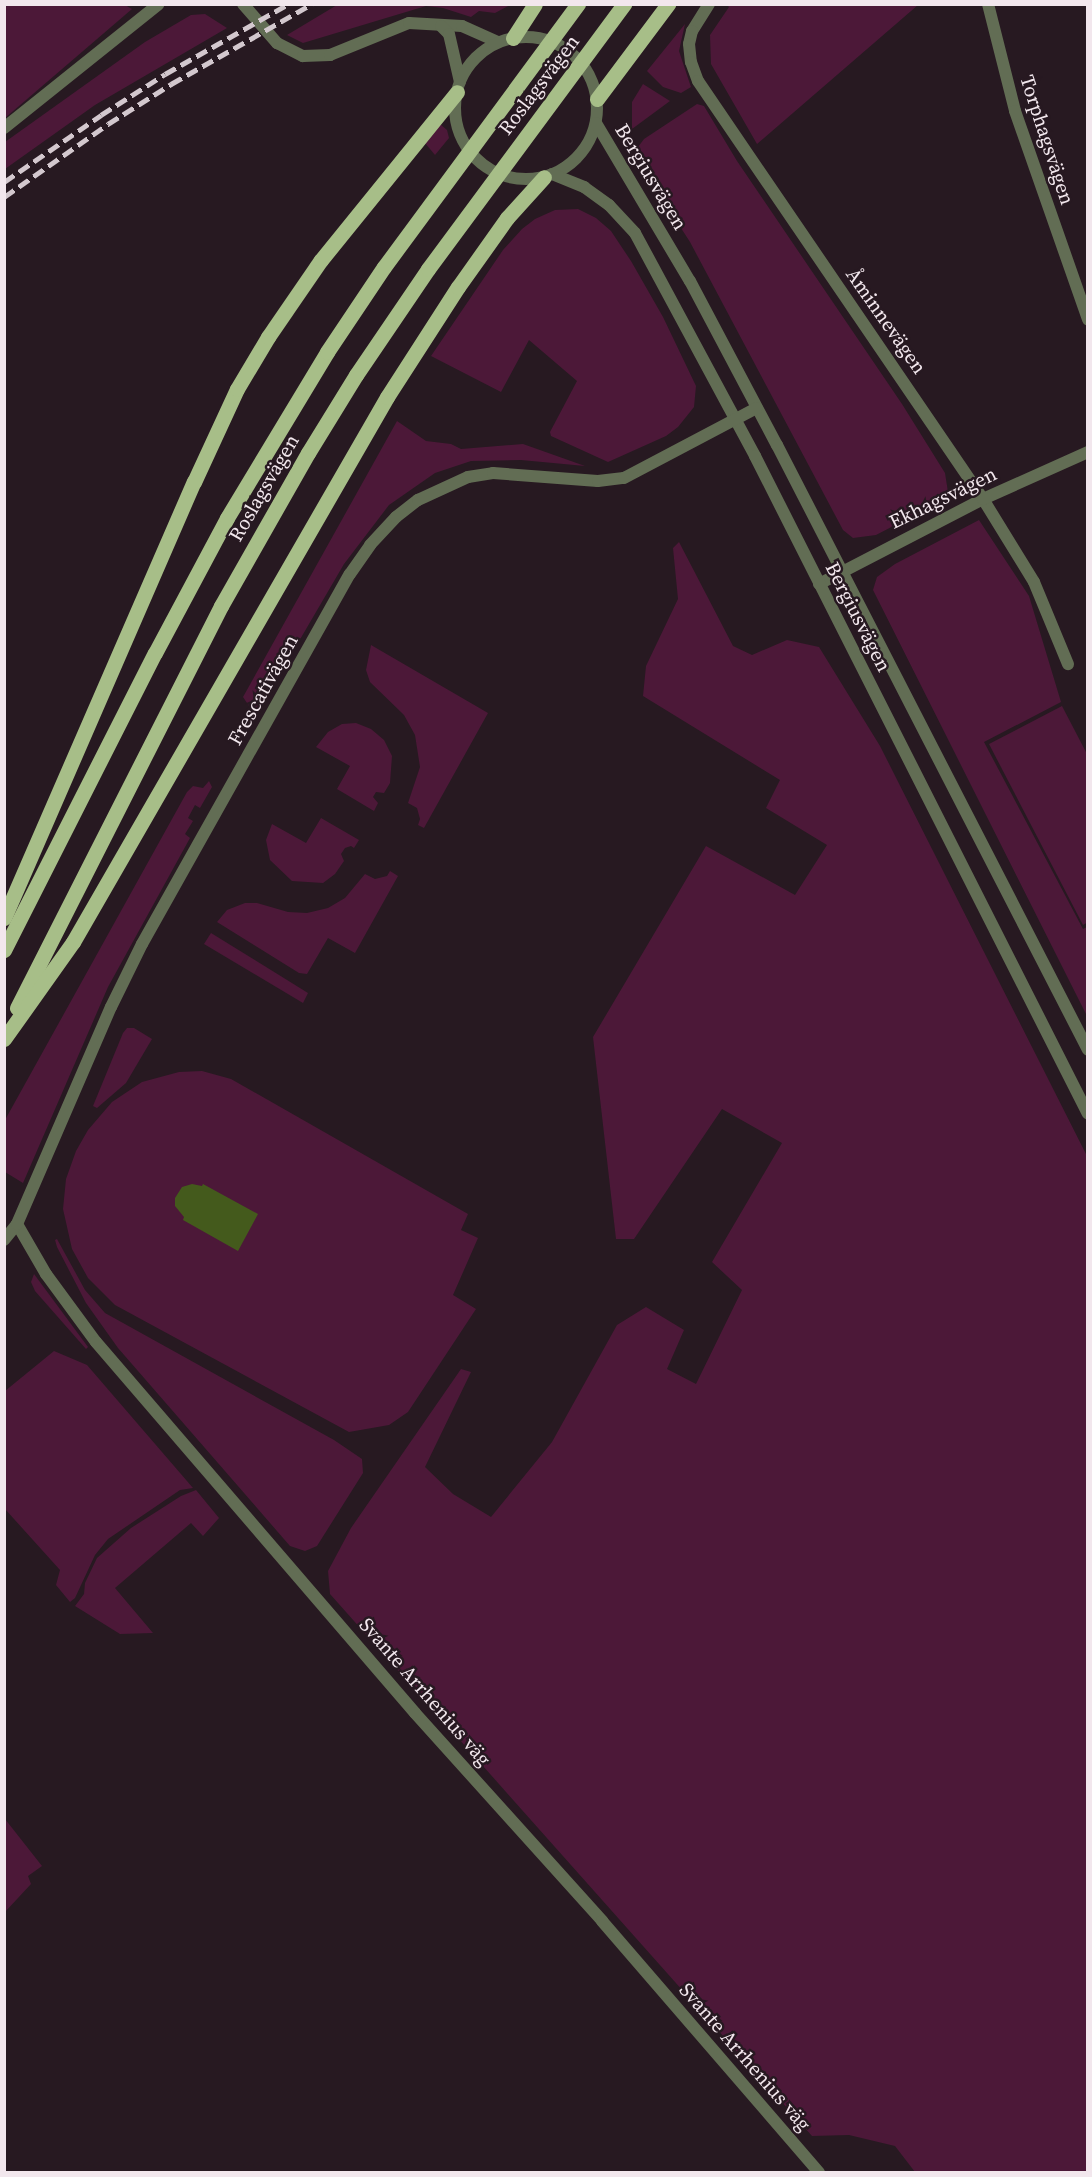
<!DOCTYPE html>
<meta charset="utf-8">
<style>
body{margin:0}
#map{position:relative;width:1092px;height:2177px;overflow:hidden;background:#271921;font-family:"Source Serif 4",serif}
div>[style]{position:absolute}
.green>*{inset:0;background:#4c1838}
.water>*{inset:0;background:#445a1c}
.minor>*{height:12px;margin:-6px;padding:0 6px;transform-origin:6px;border-radius:6px;background:#626d54}
.tertiary>*{height:12px;margin:-6px;padding:0 6px;transform-origin:6px;border-radius:6px;background:#626d54}
.tertiary>.ring{margin:-6px;padding:0;box-sizing:content-box;background:none;border:12px solid #626d54;border-radius:50%}
.primary>*{height:15px;margin:-7.5px;padding:0 7.5px;transform-origin:7.5px;border-radius:7.5px;background:#a7be88}
.rail>*{height:4.5px;margin-top:-2.25px;transform-origin:0;background:repeating-linear-gradient(90deg,#d3c8ce 0 12px,transparent 0 18px)}
.primary-bridge>*{height:15px;margin:-7.5px;padding:0 7.5px;transform-origin:7.5px;border-radius:7.5px;background:#a7be88}
span{translate:-50% -50%;white-space:nowrap;text-align:center;line-height:1.15;-webkit-text-stroke:5px #271921;paint-order:stroke}
.street-label{font-size:20px;color:#f2e7ed}
.frame{position:absolute;inset:0;border:6px solid #f2e7ed;pointer-events:none}
</style>
<div id="map">
<div class="green">
<div style="clip-path:polygon(123px 4px,132px 9px,5px 118px,5px 5px)"></div>
<div style="clip-path:polygon(337px 5px,337px 4px,510px 5px,495px 13px,479px 11px,471px 17px,443px 8px,426px 6px,303px 43px,287px 35px)"></div>
<div style="clip-path:polygon(727px 5px,918px 5px,757px 144px,711px 64px,710px 35px,729px 7px)"></div>
<div style="clip-path:polygon(205px 14px,227px 28px,95px 105px,5px 169px,5px 142px,145px 42px,191px 15px)"></div>
<div style="clip-path:polygon(685px 24px,679px 51px,691px 87px,681px 93px,663px 87px,647px 71px)"></div>
<div style="clip-path:polygon(643px 84px,670px 101px,632px 129px,632px 102px)"></div>
<div style="clip-path:polygon(697px 104px,704px 106px,737px 161px,902px 404px,945px 473px,948px 492px,940px 502px,876px 535px,853px 538px,843px 530px,690px 242px,637px 160px,635px 151px,644px 139px)"></div>
<div style="clip-path:polygon(440px 124px,447px 130px,449px 138px,435px 155px,425px 143px)"></div>
<div style="clip-path:polygon(578px 209px,596px 218px,611px 231px,631px 261px,663px 317px,696px 386px,694px 407px,678px 427px,666px 436px,608px 462px,551px 436px,550px 432px,577px 381px,529px 340px,501px 392px,431px 356px,503px 250px,522px 229px,535px 219px,555px 210px)"></div>
<div style="clip-path:polygon(397px 421px,426px 441px,451px 444px,461px 449px,523px 444px,585px 466px,521px 460px,471px 461px,435px 473px,389px 505px,344px 564px,260px 708px,253px 712px,243px 697px)"></div>
<div style="clip-path:polygon(979px 520px,1029px 596px,1061px 702px,984px 742px,1083px 929px,1087px 927px,1087px 1016px,873px 590px,877px 577px,895px 564px)"></div>
<div style="clip-path:polygon(679px 542px,733px 646px,752px 655px,787px 640px,819px 647px,880px 746px,1087px 1156px,1087px 2172px,915px 2172px,895px 2146px,849px 2135px,812px 2136px,330px 1594px,328px 1571px,351px 1528px,461px 1369px,471px 1372px,425px 1467px,453px 1494px,491px 1517px,552px 1442px,617px 1325px,646px 1307px,684px 1330px,667px 1369px,696px 1384px,742px 1290px,712px 1262px,782px 1143px,722px 1109px,634px 1239px,616px 1239px,593px 1037px,706px 846px,795px 895px,827px 845px,766px 808px,780px 780px,643px 696px,646px 666px,678px 599px,673px 548px)"></div>
<div style="clip-path:polygon(371px 645px,488px 713px,424px 828px,418px 825px,420px 819px,417px 808px,408px 803px,420px 767px,415px 735px,404px 715px,370px 682px,366px 670px)"></div>
<div style="clip-path:polygon(1062px 706px,1087px 754px,1088px 922px,1083px 925px,989px 744px)"></div>
<div style="clip-path:polygon(356px 723px,371px 729px,384px 740px,392px 756px,390px 783px,384px 793px,376px 792px,373px 797px,378px 803px,374px 811px,337px 789px,350px 766px,316px 747px,328px 732px,342px 724px)"></div>
<div style="clip-path:polygon(209px 781px,212px 787px,200px 808px,195px 805px,188px 818px,193px 821px,185px 834px,190px 838px,108px 987px,23px 1183px,5px 1172px,5px 1120px,187px 792px,193px 786px,203px 788px)"></div>
<div style="clip-path:polygon(321px 818px,359px 840px,354px 848px,351px 846px,345px 848px,341px 854px,344px 861px,335px 874px,323px 883px,292px 881px,270px 860px,266px 840px,272px 824px,306px 843px)"></div>
<div style="clip-path:polygon(390px 871px,398px 876px,355px 953px,328px 938px,307px 974px,299px 973px,217px 922px,227px 910px,245px 903px,257px 903px,288px 912px,307px 913px,328px 908px,345px 898px,365px 874px,375px 879px,387px 876px)"></div>
<div style="clip-path:polygon(211px 933px,308px 993px,303px 1003px,204px 944px)"></div>
<div style="clip-path:polygon(127px 1028px,134px 1028px,152px 1039px,126px 1083px,97px 1108px,93px 1106px,123px 1033px)"></div>
<div style="clip-path:polygon(202px 1071px,231px 1079px,468px 1214px,461px 1230px,478px 1238px,453px 1295px,476px 1309px,408px 1412px,389px 1425px,349px 1432px,115px 1305px,88px 1278px,72px 1249px,63px 1209px,66px 1179px,76px 1151px,88px 1130px,112px 1102px,142px 1082px,179px 1072px)"></div>
<div style="clip-path:polygon(57px 1239px,85px 1290px,105px 1313px,334px 1440px,362px 1459px,363px 1473px,317px 1546px,305px 1551px,290px 1546px,118px 1348px,86px 1303px,57px 1247px,55px 1240px)"></div>
<div style="clip-path:polygon(34px 1274px,88px 1347px,86px 1349px,35px 1291px,31px 1282px)"></div>
<div style="clip-path:polygon(54px 1351px,87px 1365px,193px 1488px,180px 1490px,108px 1539px,95px 1555px,75px 1598px,70px 1602px,56px 1585px,60px 1570px,5px 1509px,5px 1391px)"></div>
<div style="clip-path:polygon(196px 1490px,219px 1518px,203px 1536px,191px 1523px,115px 1588px,153px 1633px,120px 1634px,75px 1606px,84px 1594px,85px 1583px,97px 1558px,131px 1528px,181px 1496px)"></div>
<div style="clip-path:polygon(5px 1819px,42px 1866px,28px 1876px,31px 1884px,5px 1912px)"></div>
</div>
<div class="water">
<div style="clip-path:polygon(192px 1184px,202px 1186px,203px 1184px,258px 1214px,238px 1251px,183px 1220px,184px 1217px,175px 1206px,175px 1198px,182px 1187px)"></div>
</div>
<div class="minor">
<div style="left:243px;top:4px;width:52px;rotate:48.9deg"></div>
<div style="left:277px;top:43px;width:29px;rotate:27deg"></div>
<div style="left:303px;top:56px;width:27px;rotate:-2deg"></div>
<div style="left:330px;top:55px;width:85px;rotate:-22.1deg"></div>
<div style="left:409px;top:23px;width:53px;rotate:3.2deg"></div>
<div style="left:462px;top:26px;width:39px;rotate:24deg"></div>
<div style="left:709px;top:4px;width:32px;rotate:122deg"></div>
<div style="left:692px;top:31px;width:13px;rotate:103deg"></div>
<div style="left:689px;top:44px;width:18px;rotate:84deg"></div>
<div style="left:691px;top:62px;width:20px;rotate:70deg"></div>
<div style="left:698px;top:81px;width:506px;rotate:55.71deg"></div>
<div style="left:983px;top:499px;width:97px;rotate:58.4deg"></div>
<div style="left:1034px;top:582px;width:89px;rotate:67.5deg"></div>
<div style="left:988px;top:4px;width:110px;rotate:75.8deg"></div>
<div style="left:1015px;top:111px;width:221px;rotate:70.7deg"></div>
<div style="left:441px;top:26px;width:11px;rotate:45deg"></div>
<div style="left:449px;top:34px;width:49px;rotate:77.1deg"></div>
<div style="left:4px;top:128px;width:198px;rotate:-38.7deg"></div>
<div style="left:819px;top:584px;width:185px;rotate:-27.4deg"></div>
<div style="left:983px;top:499px;width:115px;rotate:-24.1deg"></div>
<div style="left:17px;top:1224px;width:58px;rotate:59.9deg"></div>
<div style="left:46px;top:1274px;width:84px;rotate:53.7deg"></div>
<div style="left:96px;top:1342px;width:489px;rotate:49.3deg"></div>
<div style="left:415px;top:1713px;width:280px;rotate:48deg"></div>
<div style="left:602px;top:1921px;width:332px;rotate:49.2deg"></div>
</div>
<div class="tertiary">
<div class="ring" style="left:455px;top:37px;width:130px;height:130px"></div>
<div style="left:596px;top:123px;width:184px;rotate:59.3deg"></div>
<div style="left:690px;top:281px;width:186px;rotate:62.1deg"></div>
<div style="left:777px;top:445px;width:680px;rotate:62.79deg"></div>
<div style="left:552px;top:174px;width:35px;rotate:22deg"></div>
<div style="left:584px;top:187px;width:31px;rotate:36deg"></div>
<div style="left:609px;top:205px;width:38px;rotate:47deg"></div>
<div style="left:635px;top:233px;width:253px;rotate:61.7deg"></div>
<div style="left:755px;top:456px;width:737px;rotate:63.16deg"></div>
<div style="left:4px;top:1240px;width:21px;rotate:-51deg"></div>
<div style="left:17px;top:1224px;width:236px;rotate:-66.6deg"></div>
<div style="left:111px;top:1007px;width:70px;rotate:-63.8deg"></div>
<div style="left:142px;top:944px;width:424px;rotate:-60.7deg"></div>
<div style="left:350px;top:574px;width:35px;rotate:-55deg"></div>
<div style="left:370px;top:545px;width:38px;rotate:-47deg"></div>
<div style="left:396px;top:517px;width:28px;rotate:-38deg"></div>
<div style="left:418px;top:500px;width:55px;rotate:-24.7deg"></div>
<div style="left:468px;top:477px;width:25px;rotate:-9deg"></div>
<div style="left:493px;top:473px;width:105px;rotate:4.4deg"></div>
<div style="left:598px;top:481px;width:26px;rotate:-7deg"></div>
<div style="left:624px;top:478px;width:150px;rotate:-27.8deg"></div>
</div>
<div class="primary">
<div style="left:513px;top:38px;width:40px;rotate:-57.1deg"></div>
<div style="left:597px;top:99px;width:119px;rotate:-53.2deg"></div>
<div style="left:4px;top:918px;width:476px;rotate:-66.5deg"></div>
<div style="left:194px;top:482px;width:102px;rotate:-65.2deg"></div>
<div style="left:237px;top:389px;width:61px;rotate:-59.2deg"></div>
<div style="left:268px;top:337px;width:93px;rotate:-55.5deg"></div>
<div style="left:321px;top:260px;width:216px;rotate:-51deg"></div>
<div style="left:4px;top:950px;width:333px;rotate:-63.1deg"></div>
<div style="left:155px;top:653px;width:153px;rotate:-61.9deg"></div>
<div style="left:227px;top:518px;width:194px;rotate:-58.9deg"></div>
<div style="left:17px;top:1008px;width:451px;rotate:-63.1deg"></div>
<div style="left:221px;top:606px;width:176px;rotate:-60.4deg"></div>
<div style="left:308px;top:453px;width:92px;rotate:-58.4deg"></div>
<div style="left:4px;top:1039px;width:119px;rotate:-54.6deg"></div>
<div style="left:73px;top:942px;width:629px;rotate:-60.05deg"></div>
<div style="left:387px;top:397px;width:131px;rotate:-57.2deg"></div>
<div style="left:458px;top:287px;width:85px;rotate:-54.6deg"></div>
<div style="left:507px;top:218px;width:55px;rotate:-47.9deg"></div>
</div>
<div class="rail">
<div style="left:4px;top:182px;width:118px;rotate:-34.6deg"></div>
<div style="left:101px;top:115px;width:76px;rotate:-32.6deg"></div>
<div style="left:165px;top:74px;width:142px;rotate:-29.6deg"></div>
<div style="left:4px;top:197px;width:127px;rotate:-35.1deg"></div>
<div style="left:108px;top:124px;width:75px;rotate:-32.4deg"></div>
<div style="left:171px;top:84px;width:162px;rotate:-29.6deg"></div>
</div>
<div class="primary-bridge">
<div style="left:327px;top:352px;width:102px;rotate:-56.2deg"></div>
<div style="left:384px;top:267px;width:327px;rotate:-53.6deg"></div>
<div style="left:356px;top:375px;width:128px;rotate:-55.8deg"></div>
<div style="left:428px;top:269px;width:330px;rotate:-53.5deg"></div>
</div>
<div class="street-label">
<span style="left:539px;top:85px;rotate:-53deg">Roslagsvägen</span>
<span style="left:1047px;top:140px;rotate:72deg">Torphagsvägen</span>
<span style="left:651px;top:177px;rotate:59deg">Bergiusvägen</span>
<span style="left:886px;top:321px;rotate:55deg">Åminnevägen</span>
<span style="left:264px;top:488px;rotate:-60deg">Roslagsvägen</span>
<span style="left:943px;top:498px;rotate:-26deg">Ekhagsvägen</span>
<span style="left:858px;top:617px;rotate:63deg">Bergiusvägen</span>
<span style="left:263px;top:690px;rotate:-61deg">Frescativägen</span>
<span style="left:425px;top:1692px;rotate:49deg">Svante Arrhenius väg</span>
<span style="left:745px;top:2057px;rotate:49deg">Svante Arrhenius väg</span>
</div>
<div class="frame"></div>
</div>
